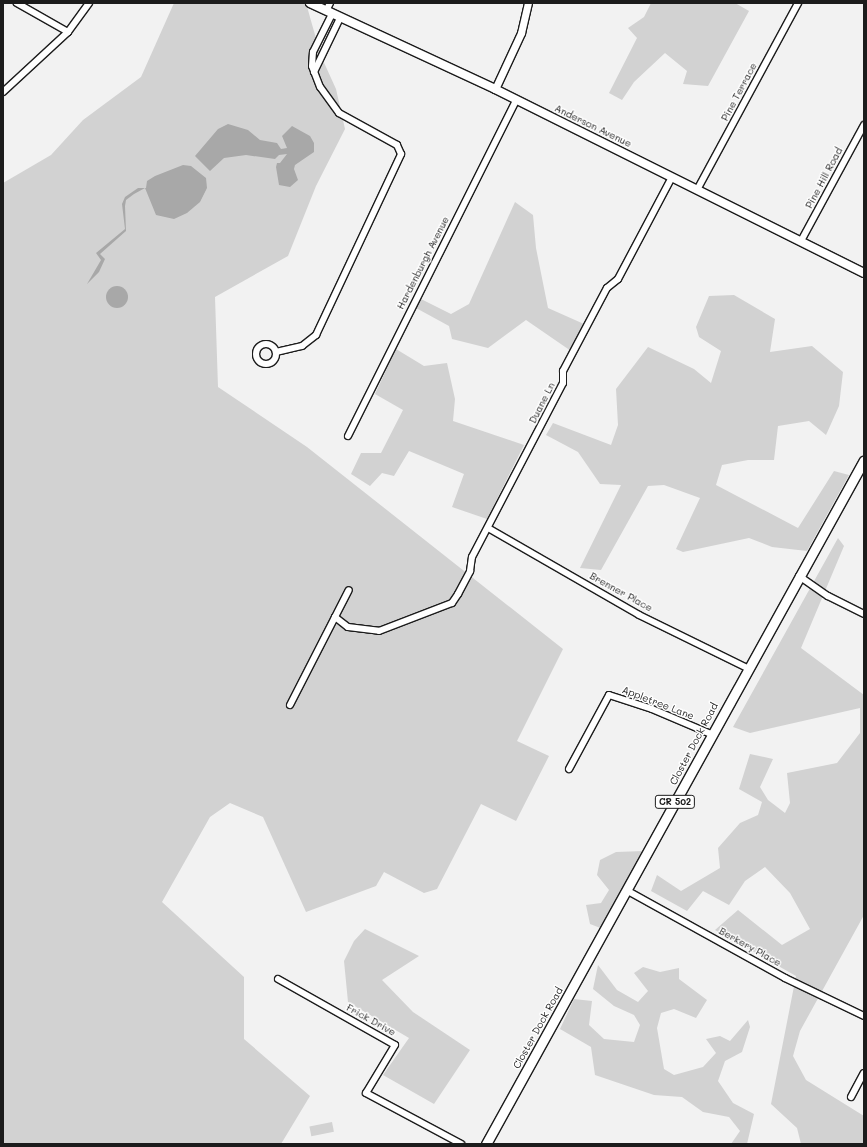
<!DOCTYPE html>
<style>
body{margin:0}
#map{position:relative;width:867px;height:1147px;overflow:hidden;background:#f2f2f2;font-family:Mali,sans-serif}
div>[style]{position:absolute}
.green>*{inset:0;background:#d2d2d2;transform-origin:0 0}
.water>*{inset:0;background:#a8a8a8}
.round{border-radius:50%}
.roads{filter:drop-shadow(1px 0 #1c1c1c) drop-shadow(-1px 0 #1c1c1c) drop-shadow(0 1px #1c1c1c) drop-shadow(0 -1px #1c1c1c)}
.minor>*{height:6px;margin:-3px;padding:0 3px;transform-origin:3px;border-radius:3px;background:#fff}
.minor>.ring{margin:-3px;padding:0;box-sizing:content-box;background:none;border:6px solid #fff;border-radius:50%}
.tertiary>*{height:7px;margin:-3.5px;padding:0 3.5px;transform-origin:3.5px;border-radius:3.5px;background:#fff}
.secondary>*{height:8px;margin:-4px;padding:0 4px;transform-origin:4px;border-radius:4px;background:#fff}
.primary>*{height:9px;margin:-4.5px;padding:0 4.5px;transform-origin:4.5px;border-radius:4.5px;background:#fff}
span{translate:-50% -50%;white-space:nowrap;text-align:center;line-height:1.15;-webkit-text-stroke:3px #fff;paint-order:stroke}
.shield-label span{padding:1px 3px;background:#fff;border:1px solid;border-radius:3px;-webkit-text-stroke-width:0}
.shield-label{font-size:9px;color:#1c1c1c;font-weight:700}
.street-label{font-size:10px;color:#1c1c1c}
.frame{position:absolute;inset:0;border:4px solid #1c1c1c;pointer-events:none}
</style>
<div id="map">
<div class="green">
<div style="clip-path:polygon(174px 3px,306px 3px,321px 56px,336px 89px,345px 129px,316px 186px,288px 256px,215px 297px,218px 387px,307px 447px,563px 649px,517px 741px,549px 756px,516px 821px,481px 804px,437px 889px,424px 893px,384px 872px,376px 886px,306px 912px,263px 817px,230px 803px,210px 817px,162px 902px,244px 977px,244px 1039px,310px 1096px,281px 1144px,3px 1144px,3px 183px,51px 155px,83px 120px,141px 77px)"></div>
<div style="clip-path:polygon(651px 3px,735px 3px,749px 11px,708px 86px,683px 84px,687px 71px,665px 53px,634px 82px,622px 100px,609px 93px,637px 38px,628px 28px,644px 17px)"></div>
<div style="clip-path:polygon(515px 202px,533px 215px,536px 248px,548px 308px,584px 324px,571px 351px,526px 320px,488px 348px,452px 339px,449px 326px,416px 308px,421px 299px,451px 314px,469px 304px)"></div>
<div style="clip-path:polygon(734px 295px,775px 319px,770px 352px,812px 346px,843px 372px,839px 406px,826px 435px,809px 421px,778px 426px,774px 460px,748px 460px,722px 465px,716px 485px,798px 528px,834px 471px,849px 475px,807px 551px,772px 547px,749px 538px,683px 552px,676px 549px,700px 498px,664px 485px,648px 486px,601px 570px,580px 568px,621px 485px,600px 484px,578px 452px,546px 435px,553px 423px,611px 445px,618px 425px,616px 389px,648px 347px,694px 369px,711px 383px,721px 351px,699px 337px,696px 327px,709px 296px)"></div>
<div style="clip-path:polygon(396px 349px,424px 366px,447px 363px,455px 399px,453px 421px,524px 445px,487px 519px,452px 507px,464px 474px,409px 451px,394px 476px,382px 473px,370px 486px,351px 474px,361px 453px,381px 453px,403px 410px,375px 394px)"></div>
<div style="clip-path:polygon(838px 538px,844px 546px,801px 648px,864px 695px,864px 915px,800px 1031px,793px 1056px,806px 1080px,864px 1116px,864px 1144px,801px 1144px,797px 1128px,771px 1104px,796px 976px,715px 930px,738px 910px,782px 945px,810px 929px,790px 893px,765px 867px,745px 881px,729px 905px,703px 891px,687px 911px,651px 891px,657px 875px,681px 891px,720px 868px,718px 848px,740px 823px,758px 815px,762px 802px,739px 789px,750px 754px,773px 759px,760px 787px,768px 800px,785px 813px,790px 803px,787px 773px,837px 763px,860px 733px,860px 708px,750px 733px,733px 727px)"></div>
<div style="clip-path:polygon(644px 851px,603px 929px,590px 924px,586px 905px,601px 903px,609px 890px,597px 875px,600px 860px,616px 852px)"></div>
<div style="clip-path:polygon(365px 929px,419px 956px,382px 980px,413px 1012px,470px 1050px,434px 1104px,383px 1075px,409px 1038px,348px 1002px,344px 961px,354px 941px)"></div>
<div style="clip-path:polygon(598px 965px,617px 990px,638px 1002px,648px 991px,634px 973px,643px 967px,660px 972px,679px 968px,679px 979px,707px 1000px,696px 1018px,674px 1009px,661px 1013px,657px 1028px,664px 1069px,674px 1075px,703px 1067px,716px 1053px,706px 1039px,720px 1036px,730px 1041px,748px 1020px,750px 1027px,742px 1052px,725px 1061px,718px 1081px,733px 1103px,754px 1114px,747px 1144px,731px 1144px,740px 1131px,729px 1117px,703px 1112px,682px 1097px,654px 1095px,595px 1075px,591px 1047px,560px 1029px,574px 999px,592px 1001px,589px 1025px,604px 1039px,634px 1042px,640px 1025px,634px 1015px,614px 1006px,593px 989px)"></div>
<div style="left:332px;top:1122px;width:10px;height:23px;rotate:79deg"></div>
</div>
<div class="water">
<div style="clip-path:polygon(228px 124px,248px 130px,260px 140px,277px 143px,281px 149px,287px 148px,282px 136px,292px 126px,310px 136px,314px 143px,314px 152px,295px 165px,294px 169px,298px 180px,290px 187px,279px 185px,276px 167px,277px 163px,280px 163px,287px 154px,279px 155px,275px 159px,246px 155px,224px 158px,210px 171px,195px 156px,218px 129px)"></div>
<div style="clip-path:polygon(183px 165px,191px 166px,206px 178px,207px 188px,200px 202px,187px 213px,174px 219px,156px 215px,145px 188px,134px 194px,126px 200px,125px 206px,126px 231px,100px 254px,105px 259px,99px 272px,87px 284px,101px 260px,96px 253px,125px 229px,122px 204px,125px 197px,138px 188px,146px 188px,147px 181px,155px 176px)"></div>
<div class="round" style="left:106px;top:286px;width:22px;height:22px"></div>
</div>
<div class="roads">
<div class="minor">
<div style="left:326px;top:11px;width:9px;rotate:-63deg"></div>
<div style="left:68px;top:32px;width:36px;rotate:-54deg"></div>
<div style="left:314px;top:72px;width:60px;rotate:-64.3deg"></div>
<div style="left:3px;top:92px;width:88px;rotate:-42.7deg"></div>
<div style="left:68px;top:32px;width:59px;rotate:-150.4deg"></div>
<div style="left:697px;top:190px;width:213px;rotate:-61.6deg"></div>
<div style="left:801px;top:241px;width:132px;rotate:-61.5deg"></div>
<div class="ring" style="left:256px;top:344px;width:14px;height:14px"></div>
<div style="left:276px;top:352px;width:27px;rotate:-13deg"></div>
<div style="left:302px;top:346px;width:18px;rotate:-38deg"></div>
<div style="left:316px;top:335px;width:200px;rotate:-64.8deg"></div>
<div style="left:401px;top:154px;width:10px;rotate:-114deg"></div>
<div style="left:397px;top:145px;width:66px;rotate:-151.1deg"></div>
<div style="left:339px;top:113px;width:32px;rotate:-126deg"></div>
<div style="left:320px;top:87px;width:22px;rotate:-111deg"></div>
<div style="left:312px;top:66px;width:14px;rotate:-86deg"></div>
<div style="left:313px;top:52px;width:42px;rotate:-63.4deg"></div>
<div style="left:348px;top:436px;width:376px;rotate:-63.4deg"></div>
<div style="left:488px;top:528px;width:174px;rotate:29.9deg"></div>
<div style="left:639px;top:615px;width:120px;rotate:26.1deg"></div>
<div style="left:799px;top:576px;width:35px;rotate:35deg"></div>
<div style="left:828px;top:596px;width:40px;rotate:26.6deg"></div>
<div style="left:335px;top:617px;width:30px;rotate:-63deg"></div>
<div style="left:290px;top:705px;width:99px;rotate:-62.9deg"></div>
<div style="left:335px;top:617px;width:16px;rotate:38deg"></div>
<div style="left:348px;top:627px;width:31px;rotate:7deg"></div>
<div style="left:379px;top:631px;width:78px;rotate:-21deg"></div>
<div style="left:452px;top:603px;width:11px;rotate:-56deg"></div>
<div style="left:458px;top:594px;width:26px;rotate:-62deg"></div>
<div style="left:470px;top:571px;width:14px;rotate:-82deg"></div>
<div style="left:472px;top:557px;width:196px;rotate:-62.4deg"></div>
<div style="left:563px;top:383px;width:12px;rotate:-90deg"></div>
<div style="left:563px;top:371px;width:94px;rotate:-62.1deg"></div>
<div style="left:607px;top:288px;width:14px;rotate:-39deg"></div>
<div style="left:618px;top:279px;width:115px;rotate:-62.1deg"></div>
<div style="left:569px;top:769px;width:84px;rotate:-61.6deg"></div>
<div style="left:609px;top:695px;width:45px;rotate:18deg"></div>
<div style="left:652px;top:709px;width:64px;rotate:23deg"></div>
<div style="left:628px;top:891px;width:179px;rotate:29deg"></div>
<div style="left:785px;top:978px;width:88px;rotate:25.7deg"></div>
<div style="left:278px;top:979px;width:134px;rotate:29.4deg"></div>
<div style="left:395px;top:1045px;width:56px;rotate:121.1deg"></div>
<div style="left:366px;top:1093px;width:108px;rotate:28.2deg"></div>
<div style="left:851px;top:1097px;width:27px;rotate:-62deg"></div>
</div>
<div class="tertiary">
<div style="left:495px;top:89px;width:62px;rotate:-65.1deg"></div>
<div style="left:521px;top:33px;width:31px;rotate:-77deg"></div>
</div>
<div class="secondary">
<div style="left:310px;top:3px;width:204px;rotate:24.9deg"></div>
<div style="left:495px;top:89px;width:412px;rotate:26.5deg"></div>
</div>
<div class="primary">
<div style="left:486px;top:1144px;width:781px;rotate:-61.07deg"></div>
</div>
</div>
<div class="shield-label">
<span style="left:675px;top:802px">CR 502</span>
</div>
<div class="street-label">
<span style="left:739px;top:92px;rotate:-62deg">Pine Terrace</span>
<span style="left:593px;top:126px;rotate:26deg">Anderson Avenue</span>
<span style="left:824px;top:178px;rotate:-62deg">Pine Hill Road</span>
<span style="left:423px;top:263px;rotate:-63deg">Hardenburgh Avenue</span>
<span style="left:542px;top:403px;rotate:-63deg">Duane Ln</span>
<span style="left:621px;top:592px;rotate:29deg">Brenner Place</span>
<span style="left:658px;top:703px;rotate:21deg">Appletree Lane</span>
<span style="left:694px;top:744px;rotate:-62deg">Closter Dock Road</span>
<span style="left:750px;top:947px;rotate:29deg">Berkery Place</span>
<span style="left:371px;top:1020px;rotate:29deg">Frick Drive</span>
<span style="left:538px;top:1028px;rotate:-61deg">Closter Dock Road</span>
</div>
<div class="frame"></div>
</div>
